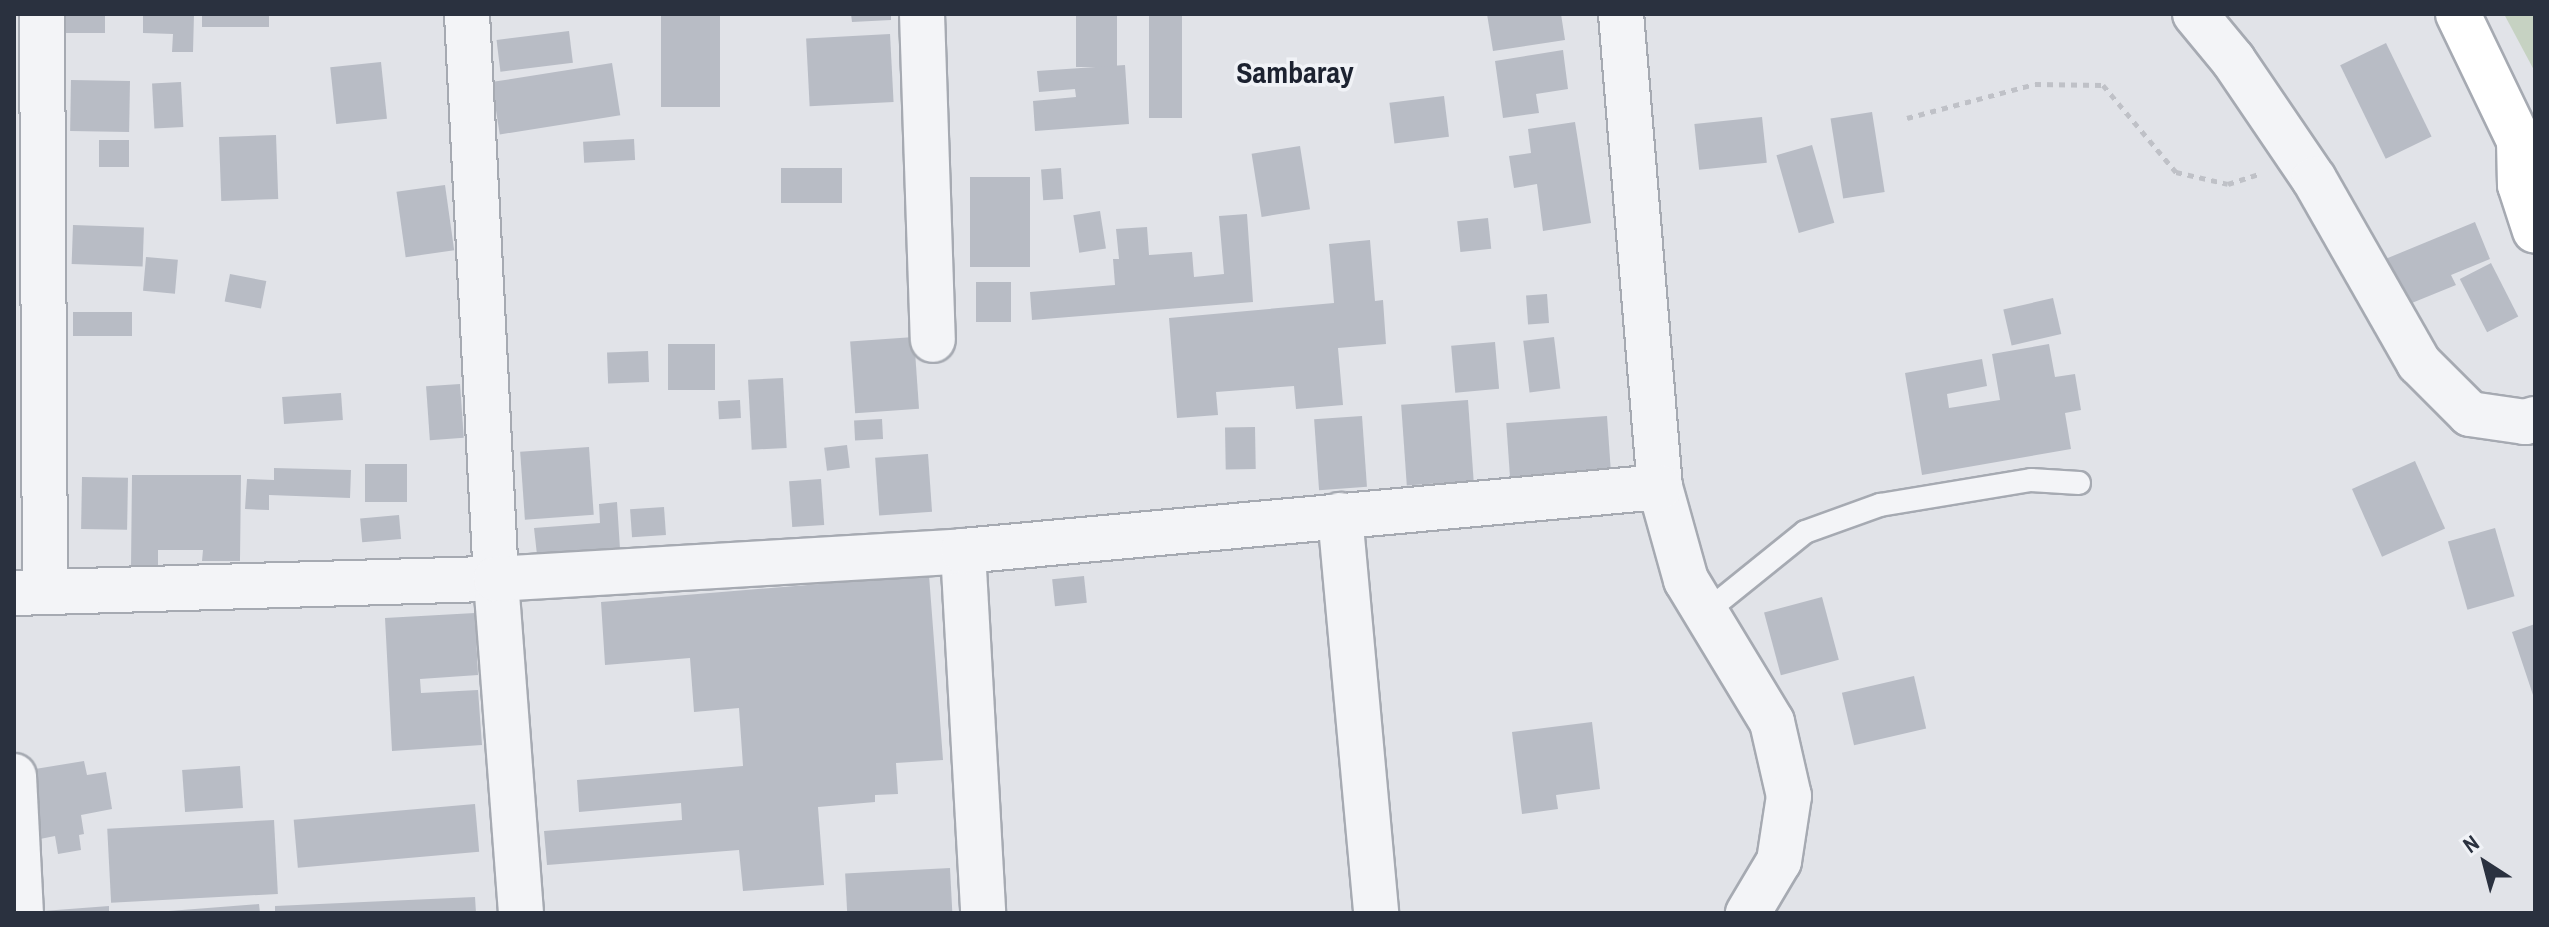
<!DOCTYPE html>
<style>
body{margin:0}
#map{position:relative;width:2549px;height:927px;overflow:hidden;background:#e1e3e8;font-family:"Archivo Narrow",sans-serif}
div>[style]{position:absolute}
.green>*{inset:0;background:#c6d2c2}
.building>*{inset:0;background:#b8bcc5;transform-origin:0 0}
.path>*{height:5px;margin-top:-2.5px;transform-origin:0;background:repeating-linear-gradient(90deg,#bfc1c7 0 6px,transparent 0 12px)}
.roads{filter:drop-shadow(2px 0 #a6aab2) drop-shadow(-2px 0 #a6aab2) drop-shadow(0 2px #a6aab2) drop-shadow(0 -2px #a6aab2)}
.lane>*{height:22px;margin:-11px;padding:0 11px;transform-origin:11px;border-radius:11px;background:#f3f4f7}
.street>*{height:44px;margin:-22px;padding:0 22px;transform-origin:22px;border-radius:22px;background:#f3f4f7}
.highway>*{height:44px;margin:-22px;padding:0 22px;transform-origin:22px;border-radius:22px;background:#fff}
span{translate:-50% -50%;white-space:nowrap;text-align:center;line-height:1.15;-webkit-text-stroke:7px #f0f2f6;paint-order:stroke}
.quarter-label{font-size:30px;color:#1c2230;font-weight:700}
.frame{position:absolute;inset:0;border:16px solid #2a313f;pointer-events:none}
.north{position:absolute;left:2445px;top:823px;width:80px;height:80px;-webkit-text-stroke:6px #f0f2f6;paint-order:stroke;rotate:324deg;font-size:22px;font-weight:700;line-height:32px;text-align:center;color:#2a313f}
.north::after{content:'';display:block;margin:auto;width:28px;height:36px;background:#2a313f;clip-path:polygon(50% 0,100% 100%,50% 72%,0 100%)}
</style>
<div id="map">
<div class="green">
<div style="clip-path:polygon(2504px 14px,2535px 14px,2535px 72px)"></div>
</div>
<div class="building">
<div style="left:64px;top:14px;width:41px;height:19px"></div>
<div style="clip-path:polygon(143px 14px,194px 14px,193px 52px,172px 52px,173px 34px,143px 33px)"></div>
<div style="left:202px;top:14px;width:67px;height:13px"></div>
<div style="left:661px;top:14px;width:59px;height:93px"></div>
<div style="clip-path:polygon(851px 14px,891px 14px,891px 20px,852px 22px)"></div>
<div style="left:1076px;top:14px;width:41px;height:53px"></div>
<div style="left:1149px;top:14px;width:33px;height:104px"></div>
<div style="clip-path:polygon(1487px 14px,1561px 14px,1565px 40px,1493px 51px)"></div>
<div style="left:569px;top:31px;width:32px;height:73px;rotate:83deg"></div>
<div style="left:890px;top:34px;width:68px;height:84px;rotate:87deg"></div>
<div style="left:2386px;top:43px;width:104px;height:51px;rotate:64deg"></div>
<div style="clip-path:polygon(1563px 50px,1568px 89px,1536px 94px,1539px 113px,1503px 118px,1495px 61px)"></div>
<div style="left:381px;top:62px;width:57px;height:51px;rotate:84deg"></div>
<div style="left:612px;top:63px;width:53px;height:122px;rotate:81deg"></div>
<div style="clip-path:polygon(1125px 65px,1129px 124px,1035px 131px,1033px 101px,1076px 97px,1075px 89px,1039px 92px,1037px 71px)"></div>
<div style="left:71px;top:80px;width:59px;height:51px;rotate:1deg"></div>
<div style="left:181px;top:82px;width:45px;height:29px;rotate:87deg"></div>
<div style="left:1444px;top:96px;width:41px;height:55px;rotate:83deg"></div>
<div style="left:1872px;top:112px;width:81px;height:42px;rotate:81deg"></div>
<div style="left:1762px;top:117px;width:46px;height:68px;rotate:84deg"></div>
<div style="clip-path:polygon(1575px 122px,1591px 223px,1543px 231px,1537px 184px,1514px 188px,1509px 156px,1531px 153px,1528px 129px)"></div>
<div style="left:276px;top:135px;width:64px;height:57px;rotate:88deg"></div>
<div style="left:634px;top:139px;width:21px;height:51px;rotate:87deg"></div>
<div style="left:99px;top:140px;width:30px;height:27px"></div>
<div style="left:1812px;top:145px;width:81px;height:37px;rotate:74deg"></div>
<div style="left:1300px;top:146px;width:64px;height:49px;rotate:81deg"></div>
<div style="left:842px;top:168px;width:35px;height:61px;rotate:90deg"></div>
<div style="left:1061px;top:168px;width:31px;height:20px;rotate:86deg"></div>
<div style="left:970px;top:177px;width:60px;height:90px"></div>
<div style="left:445px;top:185px;width:66px;height:49px;rotate:82deg"></div>
<div style="left:1100px;top:211px;width:38px;height:27px;rotate:81deg"></div>
<div style="clip-path:polygon(1247px 214px,1253px 302px,1032px 320px,1030px 292px,1115px 285px,1113px 259px,1119px 259px,1116px 229px,1147px 227px,1149px 255px,1192px 252px,1194px 277px,1224px 274px,1219px 216px)"></div>
<div style="left:1488px;top:218px;width:31px;height:31px;rotate:84deg"></div>
<div style="clip-path:polygon(2475px 222px,2490px 259px,2451px 275px,2456px 285px,2402px 307px,2383px 260px)"></div>
<div style="left:73px;top:225px;width:71px;height:39px;rotate:2deg"></div>
<div style="clip-path:polygon(1370px 240px,1375px 301px,1383px 300px,1386px 344px,1338px 348px,1343px 405px,1296px 409px,1294px 386px,1216px 392px,1218px 415px,1177px 418px,1169px 318px,1334px 303px,1329px 244px)"></div>
<div style="left:146px;top:257px;width:32px;height:34px;rotate:5deg"></div>
<div style="left:2491px;top:263px;width:60px;height:35px;rotate:63deg"></div>
<div style="left:230px;top:274px;width:37px;height:28px;rotate:11deg"></div>
<div style="left:976px;top:282px;width:35px;height:40px"></div>
<div style="left:1547px;top:294px;width:29px;height:21px;rotate:86deg"></div>
<div style="left:2053px;top:298px;width:37px;height:51px;rotate:77deg"></div>
<div style="left:132px;top:312px;width:24px;height:59px;rotate:90deg"></div>
<div style="left:914px;top:337px;width:72px;height:64px;rotate:86deg"></div>
<div style="left:1554px;top:337px;width:52px;height:31px;rotate:83deg"></div>
<div style="left:1495px;top:342px;width:47px;height:44px;rotate:85deg"></div>
<div style="left:668px;top:344px;width:47px;height:46px"></div>
<div style="clip-path:polygon(2049px 344px,2055px 377px,2075px 374px,2081px 410px,2065px 413px,2071px 449px,1922px 475px,1905px 373px,1982px 359px,1987px 386px,1947px 394px,1949px 408px,2000px 400px,1992px 354px)"></div>
<div style="left:648px;top:351px;width:31px;height:41px;rotate:88deg"></div>
<div style="left:783px;top:378px;width:70px;height:35px;rotate:87deg"></div>
<div style="left:460px;top:384px;width:54px;height:34px;rotate:86deg"></div>
<div style="left:341px;top:393px;width:27px;height:59px;rotate:86deg"></div>
<div style="left:740px;top:400px;width:18px;height:22px;rotate:87deg"></div>
<div style="left:1468px;top:400px;width:81px;height:67px;rotate:86deg"></div>
<div style="left:1362px;top:416px;width:71px;height:48px;rotate:86deg"></div>
<div style="left:1607px;top:416px;width:59px;height:101px;rotate:86deg"></div>
<div style="left:882px;top:419px;width:20px;height:28px;rotate:87deg"></div>
<div style="left:1255px;top:427px;width:42px;height:30px;rotate:89deg"></div>
<div style="left:847px;top:445px;width:23px;height:23px;rotate:83deg"></div>
<div style="left:589px;top:447px;width:68px;height:69px;rotate:86deg"></div>
<div style="left:928px;top:454px;width:58px;height:53px;rotate:86deg"></div>
<div style="left:2415px;top:461px;width:74px;height:69px;rotate:66deg"></div>
<div style="left:365px;top:464px;width:42px;height:38px"></div>
<div style="clip-path:polygon(274px 468px,351px 470px,350px 498px,269px 495px,269px 510px,245px 509px,247px 479px,274px 480px)"></div>
<div style="clip-path:polygon(132px 475px,241px 475px,240px 561px,202px 561px,203px 550px,158px 550px,158px 566px,131px 567px)"></div>
<div style="left:82px;top:477px;width:46px;height:52px;rotate:1deg"></div>
<div style="left:821px;top:479px;width:46px;height:32px;rotate:86deg"></div>
<div style="clip-path:polygon(617px 502px,620px 549px,537px 555px,534px 528px,600px 523px,599px 504px)"></div>
<div style="left:664px;top:507px;width:28px;height:34px;rotate:86deg"></div>
<div style="left:399px;top:515px;width:24px;height:39px;rotate:85deg"></div>
<div style="left:2495px;top:528px;width:71px;height:49px;rotate:74deg"></div>
<div style="clip-path:polygon(929px 575px,943px 760px,896px 763px,898px 794px,875px 795px,875px 802px,818px 807px,824px 885px,743px 891px,739px 850px,547px 865px,544px 831px,682px 820px,681px 803px,579px 812px,577px 780px,743px 766px,739px 708px,694px 712px,690px 658px,605px 665px,601px 602px)"></div>
<div style="left:1084px;top:576px;width:27px;height:32px;rotate:84deg"></div>
<div style="left:1822px;top:597px;width:65px;height:60px;rotate:75deg"></div>
<div style="clip-path:polygon(475px 613px,478px 675px,420px 679px,421px 693px,478px 690px,482px 745px,392px 751px,385px 618px)"></div>
<div style="clip-path:polygon(2535px 624px,2535px 698px,2534px 698px,2512px 632px)"></div>
<div style="left:1914px;top:676px;width:54px;height:74px;rotate:77deg"></div>
<div style="clip-path:polygon(1592px 722px,1600px 789px,1556px 795px,1558px 809px,1522px 814px,1512px 732px)"></div>
<div style="clip-path:polygon(84px 761px,87px 775px,106px 772px,112px 809px,81px 815px,84px 834px,79px 835px,81px 850px,58px 854px,55px 836px,40px 839px,29px 770px)"></div>
<div style="left:240px;top:766px;width:42px;height:58px;rotate:86deg"></div>
<div style="left:475px;top:804px;width:48px;height:182px;rotate:85deg"></div>
<div style="left:274px;top:820px;width:74px;height:167px;rotate:87deg"></div>
<div style="left:950px;top:868px;width:45px;height:105px;rotate:87deg"></div>
<div style="clip-path:polygon(475px 897px,476px 913px,275px 913px,275px 906px)"></div>
<div style="clip-path:polygon(259px 904px,260px 913px,169px 913px,169px 911px)"></div>
<div style="clip-path:polygon(109px 906px,109px 913px,43px 913px,43px 911px)"></div>
</div>
<div class="path">
<div style="left:1907px;top:118px;width:132px;rotate:-14.9deg"></div>
<div style="left:2035px;top:84px;width:68px;rotate:0.8deg"></div>
<div style="left:2103px;top:85px;width:114px;rotate:50deg"></div>
<div style="left:2176px;top:172px;width:53px;rotate:13deg"></div>
<div style="left:2228px;top:184px;width:32px;rotate:-18deg"></div>
</div>
<div class="roads">
<div class="lane">
<div style="left:1706px;top:612px;width:127px;rotate:-38.9deg"></div>
<div style="left:1805px;top:532px;width:80px;rotate:-19.8deg"></div>
<div style="left:1880px;top:505px;width:153px;rotate:-9.4deg"></div>
<div style="left:2031px;top:480px;width:48px;rotate:3.6deg"></div>
</div>
<div class="street">
<div style="left:42px;top:14px;width:578px;rotate:89.7deg"></div>
<div style="left:922px;top:14px;width:326px;rotate:88.1deg"></div>
<div style="left:1621px;top:14px;width:475px;rotate:85.3deg"></div>
<div style="left:1660px;top:487px;width:97px;rotate:74.4deg"></div>
<div style="left:1686px;top:580px;width:166px;rotate:58.8deg"></div>
<div style="left:1772px;top:722px;width:76px;rotate:77.1deg"></div>
<div style="left:1789px;top:796px;width:66px;rotate:98.7deg"></div>
<div style="left:1779px;top:861px;width:61px;rotate:120.8deg"></div>
<div style="left:2195px;top:14px;width:60px;rotate:50.4deg"></div>
<div style="left:2233px;top:60px;width:144px;rotate:55.8deg"></div>
<div style="left:2314px;top:179px;width:212px;rotate:60.3deg"></div>
<div style="left:2419px;top:363px;width:72px;rotate:45deg"></div>
<div style="left:2470px;top:414px;width:56px;rotate:8.3deg"></div>
<div style="left:2525px;top:422px;width:10px;rotate:-17deg"></div>
<div style="left:1340px;top:515px;width:400px;rotate:84.8deg"></div>
<div style="left:963px;top:551px;width:363px;rotate:86.8deg"></div>
<div style="left:14px;top:593px;width:482px;rotate:-1.7deg"></div>
<div style="left:496px;top:579px;width:566px;rotate:-92.94deg"></div>
<div style="left:14px;top:776px;width:137px;rotate:87.1deg"></div>
<div style="left:521px;top:913px;width:335px;rotate:-94.3deg"></div>
<div style="left:496px;top:579px;width:468px;rotate:-3.4deg"></div>
<div style="left:963px;top:551px;width:700px;rotate:-5.25deg"></div>
</div>
<div class="highway">
<div style="left:2458px;top:14px;width:141px;rotate:64.3deg"></div>
<div style="left:2519px;top:141px;width:23px;rotate:45deg"></div>
<div style="left:2519px;top:141px;width:44px;rotate:88.7deg"></div>
<div style="left:2520px;top:185px;width:48px;rotate:71.9deg"></div>
</div>
</div>
<div class="quarter-label">
<span style="left:1295px;top:72px">Sambaray</span>
</div>
<div class="frame"></div>
<div class="north">N</div>
</div>
